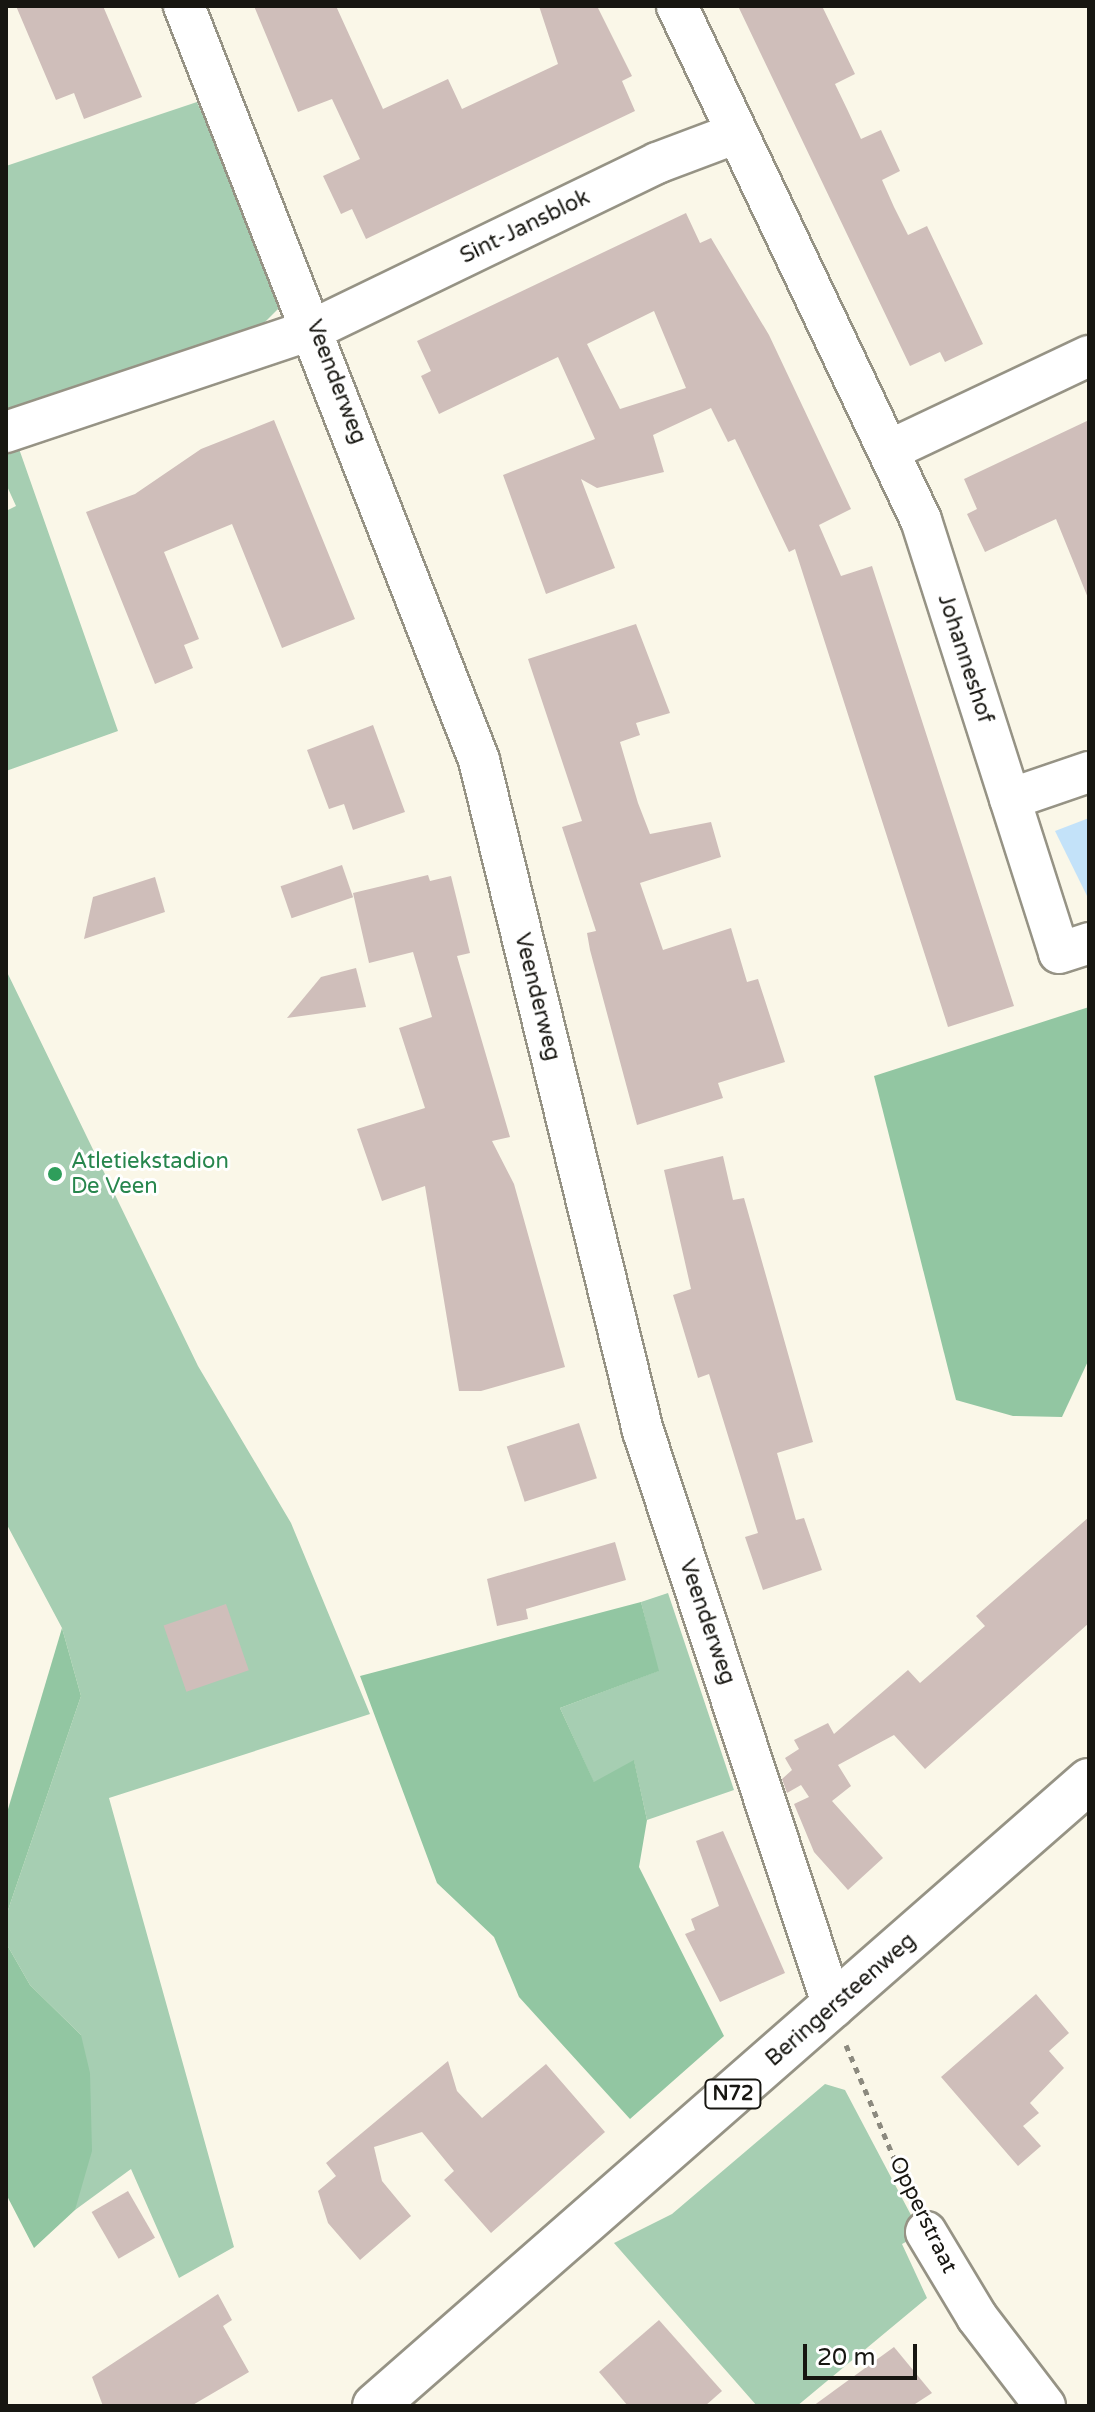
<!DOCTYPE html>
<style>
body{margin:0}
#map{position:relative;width:1095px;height:2412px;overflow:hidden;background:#faf7e8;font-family:"Varela Round",sans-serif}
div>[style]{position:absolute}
.green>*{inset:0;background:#a6ceb2}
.forest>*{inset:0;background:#92c6a2}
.water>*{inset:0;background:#c3e2f9}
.building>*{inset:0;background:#cfbeba;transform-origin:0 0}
.path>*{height:5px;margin-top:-2.5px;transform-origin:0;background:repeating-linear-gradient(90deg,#8c8a7f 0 6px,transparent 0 12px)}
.roads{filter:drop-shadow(2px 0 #969385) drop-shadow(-2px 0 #969385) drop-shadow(0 2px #969385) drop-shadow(0 -2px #969385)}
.minor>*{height:40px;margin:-20px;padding:0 20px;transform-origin:20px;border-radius:20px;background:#fff}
.major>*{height:44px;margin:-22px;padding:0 22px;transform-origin:22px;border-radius:22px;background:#fff}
.dots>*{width:22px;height:22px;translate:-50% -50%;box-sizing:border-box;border:4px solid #fff;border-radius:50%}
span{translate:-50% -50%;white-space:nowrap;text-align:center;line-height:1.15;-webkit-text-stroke:6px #fff;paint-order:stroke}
.shield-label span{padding:2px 6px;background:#fff;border:2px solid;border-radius:6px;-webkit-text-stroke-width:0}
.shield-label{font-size:20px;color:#171611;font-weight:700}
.street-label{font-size:22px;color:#171611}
.leisure-label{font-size:22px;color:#27864d}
.left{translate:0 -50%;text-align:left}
.frame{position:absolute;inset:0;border:8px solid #171611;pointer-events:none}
.scale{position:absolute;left:803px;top:2344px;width:114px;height:36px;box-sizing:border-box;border:4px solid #171611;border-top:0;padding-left:10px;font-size:24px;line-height:28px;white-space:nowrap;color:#171611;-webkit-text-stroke:6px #fff;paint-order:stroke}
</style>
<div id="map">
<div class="green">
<div style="clip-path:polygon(197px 102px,276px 281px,279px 308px,262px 325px,6px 416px,6px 166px)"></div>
<div style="clip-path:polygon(17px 443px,118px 731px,6px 771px,6px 511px,16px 506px,6px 484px,6px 447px)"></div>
<div style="clip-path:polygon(6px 970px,198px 1366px,291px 1523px,370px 1714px,109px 1798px,234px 2247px,179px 2278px,131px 2169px,75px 2210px,81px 2035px,30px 1985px,6px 1943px,6px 1916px,81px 1696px,62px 1628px,6px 1523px)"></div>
<div style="clip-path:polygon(668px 1593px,734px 1790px,647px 1820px,634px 1761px,594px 1783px,560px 1708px,658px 1671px,641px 1602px)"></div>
<div style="clip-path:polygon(825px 2084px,845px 2090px,921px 2234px,902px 2244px,927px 2298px,797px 2406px,757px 2406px,614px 2243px,672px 2214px)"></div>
</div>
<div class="forest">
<div style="clip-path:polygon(1089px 1007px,1089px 1359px,1062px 1417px,1013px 1416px,956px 1400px,874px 1076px)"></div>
<div style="clip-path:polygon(641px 1602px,659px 1671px,560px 1708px,594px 1782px,634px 1760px,647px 1820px,639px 1867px,724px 2036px,630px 2119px,519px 1997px,494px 1937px,437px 1883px,360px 1676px)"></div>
<div style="clip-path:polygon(62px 1628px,81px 1696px,6px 1916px,6px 1816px)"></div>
<div style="clip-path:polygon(6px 1943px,30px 1985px,81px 2035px,90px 2073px,92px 2151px,75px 2210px,34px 2248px,6px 2194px)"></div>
</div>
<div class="water">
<div style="clip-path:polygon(1089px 818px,1089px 900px,1055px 831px)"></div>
</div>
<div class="building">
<div style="clip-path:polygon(16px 6px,103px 6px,142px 97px,84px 119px,74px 93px,56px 100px)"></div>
<div style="clip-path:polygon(254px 6px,336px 6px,383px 109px,448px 79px,462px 109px,558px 64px,539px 6px,597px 6px,632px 76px,622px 81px,635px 111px,366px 239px,352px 209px,341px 214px,323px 176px,360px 159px,332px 99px,298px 112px)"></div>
<div style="clip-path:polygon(738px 6px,822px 6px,855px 74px,835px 84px,848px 111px,861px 139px,881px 130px,900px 171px,882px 180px,894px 207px,908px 235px,927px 226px,983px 344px,945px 362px,940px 352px,910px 366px)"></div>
<div style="clip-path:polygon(evenodd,686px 213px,700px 243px,711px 238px,769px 335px,851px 509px,819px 525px,841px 576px,872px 566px,1014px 1006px,948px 1027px,795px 549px,789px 552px,735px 439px,728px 442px,711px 408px,653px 435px,664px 472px,597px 488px,581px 479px,615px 568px,546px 594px,503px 475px,595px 439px,558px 357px,439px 414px,421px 376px,431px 371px,417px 341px,686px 213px,654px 311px,686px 388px,620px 409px,587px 344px,654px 311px)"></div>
<div style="clip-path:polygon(274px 420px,355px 619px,282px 648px,232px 524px,164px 552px,199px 639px,184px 645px,193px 668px,155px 684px,86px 512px,135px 494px,201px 449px)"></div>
<div style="clip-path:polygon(1089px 420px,1089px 598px,1088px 598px,1056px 519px,985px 552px,967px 514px,977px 509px,964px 479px)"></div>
<div style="clip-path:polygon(636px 624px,670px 713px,636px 723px,640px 735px,620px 742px,638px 803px,650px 834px,711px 822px,721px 857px,640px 883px,663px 950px,731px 928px,747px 982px,758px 979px,785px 1062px,718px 1083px,723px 1098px,637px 1125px,590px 950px,587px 933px,596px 931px,562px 827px,582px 821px,528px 659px)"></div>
<div style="clip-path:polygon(373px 725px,405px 812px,353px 830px,344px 804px,329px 809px,307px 750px)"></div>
<div style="left:342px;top:865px;width:34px;height:65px;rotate:71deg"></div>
<div style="clip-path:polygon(428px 875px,430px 881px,451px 876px,470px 953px,457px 956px,510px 1137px,492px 1141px,514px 1184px,565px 1367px,481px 1391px,459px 1391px,425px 1186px,382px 1201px,357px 1129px,425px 1108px,399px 1028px,432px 1017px,413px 952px,369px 963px,353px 893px)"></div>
<div style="clip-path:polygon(155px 877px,165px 912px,84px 939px,93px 897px)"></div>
<div style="clip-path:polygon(356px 968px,366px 1007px,287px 1018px,321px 977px)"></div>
<div style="clip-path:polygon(723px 1156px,733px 1200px,744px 1198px,813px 1442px,777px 1453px,796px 1520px,804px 1518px,822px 1570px,763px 1590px,745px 1537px,758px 1533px,709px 1374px,698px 1378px,673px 1295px,691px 1289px,664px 1170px)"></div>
<div style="left:579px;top:1423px;width:58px;height:76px;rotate:72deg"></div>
<div style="clip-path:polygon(1089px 1517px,1089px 1623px,925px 1769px,894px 1735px,838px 1765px,851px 1786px,832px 1801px,883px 1858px,848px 1890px,814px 1852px,794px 1804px,809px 1797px,801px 1785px,787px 1793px,782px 1779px,792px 1770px,785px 1758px,799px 1749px,794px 1740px,828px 1723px,834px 1734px,908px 1670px,920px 1683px,985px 1626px,976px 1616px)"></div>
<div style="clip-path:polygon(615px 1542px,626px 1580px,526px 1609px,528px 1619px,497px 1626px,487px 1579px)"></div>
<div style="left:226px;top:1604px;width:70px;height:66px;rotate:71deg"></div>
<div style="clip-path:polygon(723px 1831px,785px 1973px,720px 2002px,685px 1934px,695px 1930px,691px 1919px,719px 1906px,696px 1841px)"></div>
<div style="clip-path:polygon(1036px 1994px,1069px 2033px,1049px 2051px,1064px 2068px,1030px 2103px,1039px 2113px,1023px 2126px,1041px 2146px,1018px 2166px,941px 2077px)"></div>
<div style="clip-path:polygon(448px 2061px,457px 2091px,482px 2118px,546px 2064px,605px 2132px,491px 2233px,444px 2180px,454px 2171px,422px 2132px,374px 2147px,382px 2181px,411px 2216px,360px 2260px,328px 2223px,318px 2191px,336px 2176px,326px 2163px)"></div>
<div style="left:128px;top:2191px;width:54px;height:42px;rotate:60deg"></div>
<div style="clip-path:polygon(218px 2294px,232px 2320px,223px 2326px,249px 2372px,191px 2406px,103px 2406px,92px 2377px)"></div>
<div style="clip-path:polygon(659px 2320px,722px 2391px,705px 2406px,628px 2406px,599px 2372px)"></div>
<div style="clip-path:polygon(894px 2347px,932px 2393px,912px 2406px,813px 2406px)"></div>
</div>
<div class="path">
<div style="left:846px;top:2045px;width:166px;rotate:67deg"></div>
</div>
<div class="roads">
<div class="minor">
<div style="left:184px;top:6px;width:810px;rotate:68.63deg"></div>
<div style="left:479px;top:760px;width:691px;rotate:76.27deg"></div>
<div style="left:643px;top:1431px;width:607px;rotate:71.74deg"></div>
<div style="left:677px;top:6px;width:569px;rotate:64.61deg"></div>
<div style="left:921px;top:520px;width:454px;rotate:72.3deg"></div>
<div style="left:1059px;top:953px;width:32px;rotate:-18deg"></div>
<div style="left:6px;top:432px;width:327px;rotate:-18.5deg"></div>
<div style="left:316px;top:328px;width:379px;rotate:-25.8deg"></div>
<div style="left:657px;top:163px;width:85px;rotate:-20.6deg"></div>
<div style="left:892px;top:449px;width:218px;rotate:-25.3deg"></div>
<div style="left:1010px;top:799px;width:83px;rotate:-18.9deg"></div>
<div style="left:926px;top:2232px;width:99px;rotate:59deg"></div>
<div style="left:977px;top:2317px;width:112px;rotate:52.6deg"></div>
</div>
<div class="major">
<div style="left:375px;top:2406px;width:949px;rotate:-41.2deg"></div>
</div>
</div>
<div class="dots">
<div style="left:55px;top:1174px;background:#2e9e5b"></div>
</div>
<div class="shield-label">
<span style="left:733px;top:2094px">N72</span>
</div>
<div class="street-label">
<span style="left:525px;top:227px;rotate:-26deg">Sint-Jansblok</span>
<span style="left:336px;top:382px;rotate:69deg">Veenderweg</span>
<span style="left:965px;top:659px;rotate:72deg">Johanneshof</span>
<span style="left:537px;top:997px;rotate:76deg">Veenderweg</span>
<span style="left:707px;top:1622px;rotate:71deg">Veenderweg</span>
<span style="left:841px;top:2000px;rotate:-41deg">Beringersteenweg</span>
<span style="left:923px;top:2215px;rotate:64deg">Opperstraat</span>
</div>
<div class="leisure-label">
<span class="left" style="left:71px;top:1174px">Atletiekstadion<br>De Veen</span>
</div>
<div class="frame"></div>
<div class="scale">20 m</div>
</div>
